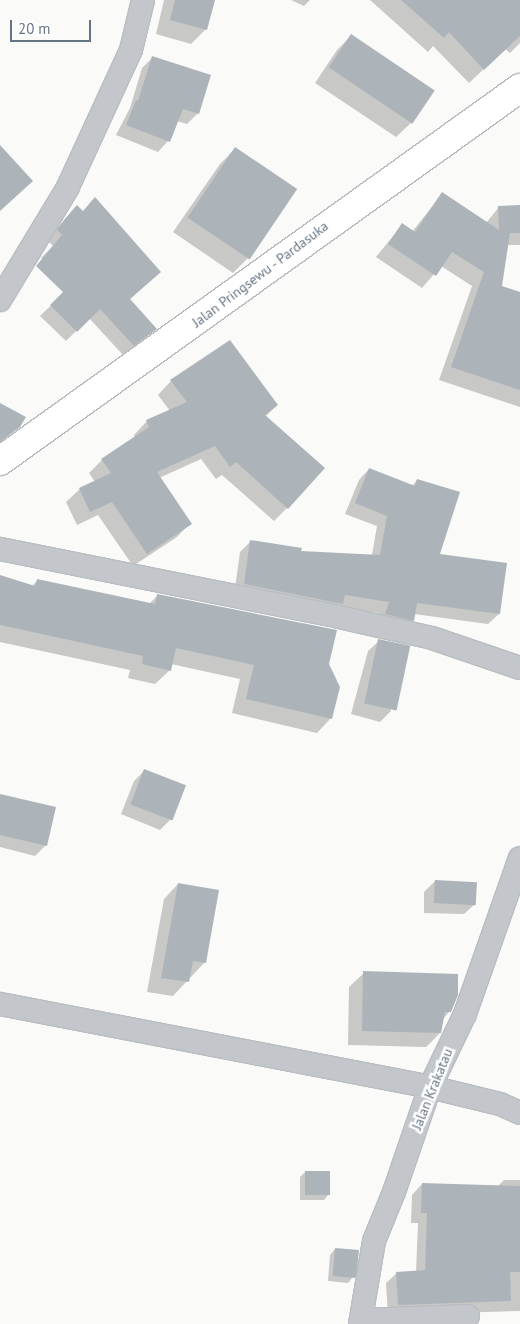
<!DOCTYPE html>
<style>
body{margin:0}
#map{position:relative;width:520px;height:1324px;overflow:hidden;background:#fafaf8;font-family:"PT Sans",sans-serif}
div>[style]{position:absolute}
.shadow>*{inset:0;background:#0003}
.building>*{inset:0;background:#acb4ba;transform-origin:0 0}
.roads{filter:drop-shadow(1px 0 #b9bdc1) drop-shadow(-1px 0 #b9bdc1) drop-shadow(0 1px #b9bdc1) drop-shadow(0 -1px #b9bdc1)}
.street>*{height:22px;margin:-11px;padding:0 11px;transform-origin:11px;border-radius:11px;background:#c3c7cb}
.primary>*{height:28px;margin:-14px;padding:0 14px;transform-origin:14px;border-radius:14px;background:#fff}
span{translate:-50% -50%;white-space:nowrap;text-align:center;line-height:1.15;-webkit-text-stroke:5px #fff;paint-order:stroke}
.street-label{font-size:14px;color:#657482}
.scale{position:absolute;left:10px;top:20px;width:81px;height:22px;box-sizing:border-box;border:2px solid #657482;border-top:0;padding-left:6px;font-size:15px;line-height:18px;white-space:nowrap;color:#657482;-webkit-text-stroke:4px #fff;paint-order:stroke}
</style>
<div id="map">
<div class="shadow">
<div style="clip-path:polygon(164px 0,214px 0,206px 29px,191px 44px,156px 34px)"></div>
<div style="clip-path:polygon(291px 0,310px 0,304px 6px)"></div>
<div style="clip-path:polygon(370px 0,520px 0,520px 43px,510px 53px,505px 49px,469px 83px,433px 46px,428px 52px)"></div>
<div style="clip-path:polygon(351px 36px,433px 90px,411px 123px,396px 137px,315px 83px,337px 50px)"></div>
<div style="clip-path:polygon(152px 58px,198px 113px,187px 124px,177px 121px,168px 141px,158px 152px,116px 135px,130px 108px,142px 68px)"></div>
<div style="clip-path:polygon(235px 149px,248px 258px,233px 273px,173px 232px,220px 164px)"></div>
<div style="clip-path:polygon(442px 194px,486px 223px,499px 207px,520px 207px,520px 245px,507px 245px,501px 287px,520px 293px,520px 407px,439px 380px,472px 286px,441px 266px,422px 288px,376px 257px,402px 225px,412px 232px)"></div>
<div style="clip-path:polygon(67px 217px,159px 272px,129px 300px,155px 329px,123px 355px,89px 318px,66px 341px,40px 316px,69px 288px,41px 258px,53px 246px,48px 241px,54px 232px)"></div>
<div style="clip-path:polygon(171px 381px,277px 405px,265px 417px,287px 508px,274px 521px,222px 475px,216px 479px,201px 459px,159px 478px,190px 523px,177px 537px,133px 566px,98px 515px,77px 525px,66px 502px,80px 489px,95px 482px,89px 473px,102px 460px,135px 438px,134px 435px,147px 421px,170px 411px,158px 395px)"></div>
<div style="clip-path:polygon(0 404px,19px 426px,0 443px)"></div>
<div style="clip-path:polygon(369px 469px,412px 486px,417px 480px,439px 555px,499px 614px,488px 624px,414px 614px,413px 620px,403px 630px,376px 624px,379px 613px,234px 595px,240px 552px,251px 541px,300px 552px,372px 555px,377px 526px,345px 514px,359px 480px)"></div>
<div style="clip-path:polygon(0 576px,32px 586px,37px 581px,149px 604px,158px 595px,328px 665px,331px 718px,317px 733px,232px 713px,240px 679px,171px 664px,170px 670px,155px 684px,128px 678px,130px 670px,0 642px)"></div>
<div style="clip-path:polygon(379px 641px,391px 711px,380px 722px,351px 714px,368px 651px)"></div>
<div style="clip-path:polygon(145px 770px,170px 820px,160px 830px,121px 814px,134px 781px)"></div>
<div style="clip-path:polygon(0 795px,46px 845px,35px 856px,0 847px)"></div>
<div style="clip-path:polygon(435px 881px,475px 904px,464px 914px,424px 913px,424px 892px)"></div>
<div style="clip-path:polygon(178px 884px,205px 962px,173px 996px,147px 992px,164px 899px)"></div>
<div style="clip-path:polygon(364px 973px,450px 1011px,443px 1019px,440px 1033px,426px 1047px,348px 1045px,349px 987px)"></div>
<div style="clip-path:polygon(305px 1172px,329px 1194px,324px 1200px,300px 1200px,300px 1177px)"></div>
<div style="clip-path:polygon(504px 1180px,520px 1180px,520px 1311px,388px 1315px,386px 1283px,397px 1273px,416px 1272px,418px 1223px,411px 1223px,412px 1195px,422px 1184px,498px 1186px)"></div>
<div style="clip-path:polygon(335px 1249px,353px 1277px,348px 1283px,328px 1281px,330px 1255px)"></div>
</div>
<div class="building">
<div style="clip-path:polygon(175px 0,215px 0,207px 30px,170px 20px)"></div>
<div style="clip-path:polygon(401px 0,520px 0,520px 36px,484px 70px,449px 32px,444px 38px)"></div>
<div style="left:351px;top:34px;width:101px;height:40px;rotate:34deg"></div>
<div style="clip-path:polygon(152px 56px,211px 75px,199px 114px,183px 109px,170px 142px,126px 125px,136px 100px,138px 101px)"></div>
<div style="clip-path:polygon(0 145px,33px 181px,0 211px)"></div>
<div style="left:235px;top:147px;width:75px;height:85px;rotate:34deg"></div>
<div style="clip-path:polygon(442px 192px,499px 230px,498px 206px,520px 205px,520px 233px,510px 233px,502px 286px,520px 292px,520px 390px,451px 367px,484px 272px,452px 252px,436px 276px,388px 244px,402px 223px,415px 232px)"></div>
<div style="clip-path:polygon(95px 197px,161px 272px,130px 299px,157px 329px,134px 346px,100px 309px,77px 332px,50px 305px,63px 292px,36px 266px,62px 235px,57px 230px,64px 220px,77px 205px,83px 211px)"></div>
<div style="clip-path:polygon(230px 340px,278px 405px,265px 415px,325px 468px,288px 509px,236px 462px,230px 467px,215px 446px,157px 472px,192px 524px,147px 554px,112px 502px,90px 512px,79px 488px,111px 473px,101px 459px,149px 427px,146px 420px,187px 402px,170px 380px)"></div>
<div style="clip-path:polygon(0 403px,26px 417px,20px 427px,0 442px)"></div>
<div style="clip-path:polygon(369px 468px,415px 486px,417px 479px,460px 492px,440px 554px,507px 563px,500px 614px,417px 603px,414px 621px,385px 614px,389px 602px,345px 595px,343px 604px,244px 584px,250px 540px,302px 548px,301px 551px,380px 555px,387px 516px,355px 503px)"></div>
<div style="clip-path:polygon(0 575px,35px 586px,37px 579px,155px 604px,157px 594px,337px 630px,329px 664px,340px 687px,332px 719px,246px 699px,254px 665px,176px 648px,171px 671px,142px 664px,143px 656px,0 625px)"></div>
<div style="left:378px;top:639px;width:33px;height:66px;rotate:12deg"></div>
<div style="left:144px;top:769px;width:45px;height:38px;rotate:21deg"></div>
<div style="clip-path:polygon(0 794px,56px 807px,47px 846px,0 835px)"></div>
<div style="left:435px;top:880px;width:42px;height:23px;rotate:3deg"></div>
<div style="clip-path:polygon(178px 883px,219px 890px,206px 963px,193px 961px,189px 982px,161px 978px)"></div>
<div style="clip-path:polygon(363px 971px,458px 974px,458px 995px,451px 1012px,445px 1012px,441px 1033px,362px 1031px)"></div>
<div style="left:305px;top:1171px;width:25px;height:24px"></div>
<div style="clip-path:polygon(422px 1183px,520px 1186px,520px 1272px,510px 1272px,511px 1301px,398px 1305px,396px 1272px,425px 1270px,427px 1213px,421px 1213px)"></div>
<div style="left:335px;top:1248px;width:24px;height:28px;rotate:5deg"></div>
</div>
<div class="roads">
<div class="street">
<div style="left:0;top:300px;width:130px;rotate:-58.9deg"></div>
<div style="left:67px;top:189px;width:153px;rotate:-65.3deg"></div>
<div style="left:131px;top:50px;width:51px;rotate:-76.5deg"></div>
<div style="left:0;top:549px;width:346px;rotate:11.3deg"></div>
<div style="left:339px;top:617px;width:95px;rotate:12.7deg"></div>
<div style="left:432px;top:638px;width:93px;rotate:18.8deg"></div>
<div style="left:0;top:1004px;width:438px;rotate:10.9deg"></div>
<div style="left:430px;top:1087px;width:72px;rotate:13.7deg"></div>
<div style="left:500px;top:1104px;width:22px;rotate:24deg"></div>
<div style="left:361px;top:1320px;width:107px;rotate:-2.1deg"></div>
<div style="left:360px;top:1324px;width:84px;rotate:-80.4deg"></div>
<div style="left:374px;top:1241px;width:53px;rotate:-67.8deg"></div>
<div style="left:394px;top:1192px;width:111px;rotate:-71.1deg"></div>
<div style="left:430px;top:1087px;width:81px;rotate:-64.4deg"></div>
<div style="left:465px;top:1014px;width:165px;rotate:-70.6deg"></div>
</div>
<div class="primary">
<div style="left:0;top:461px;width:640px;rotate:-35.65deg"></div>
</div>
</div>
<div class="street-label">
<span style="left:260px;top:274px;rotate:-37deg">Jalan Pringsewu - Pardasuka</span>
<span style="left:432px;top:1089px;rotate:-68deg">Jalan Krakatau</span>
</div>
<div class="scale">20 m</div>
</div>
